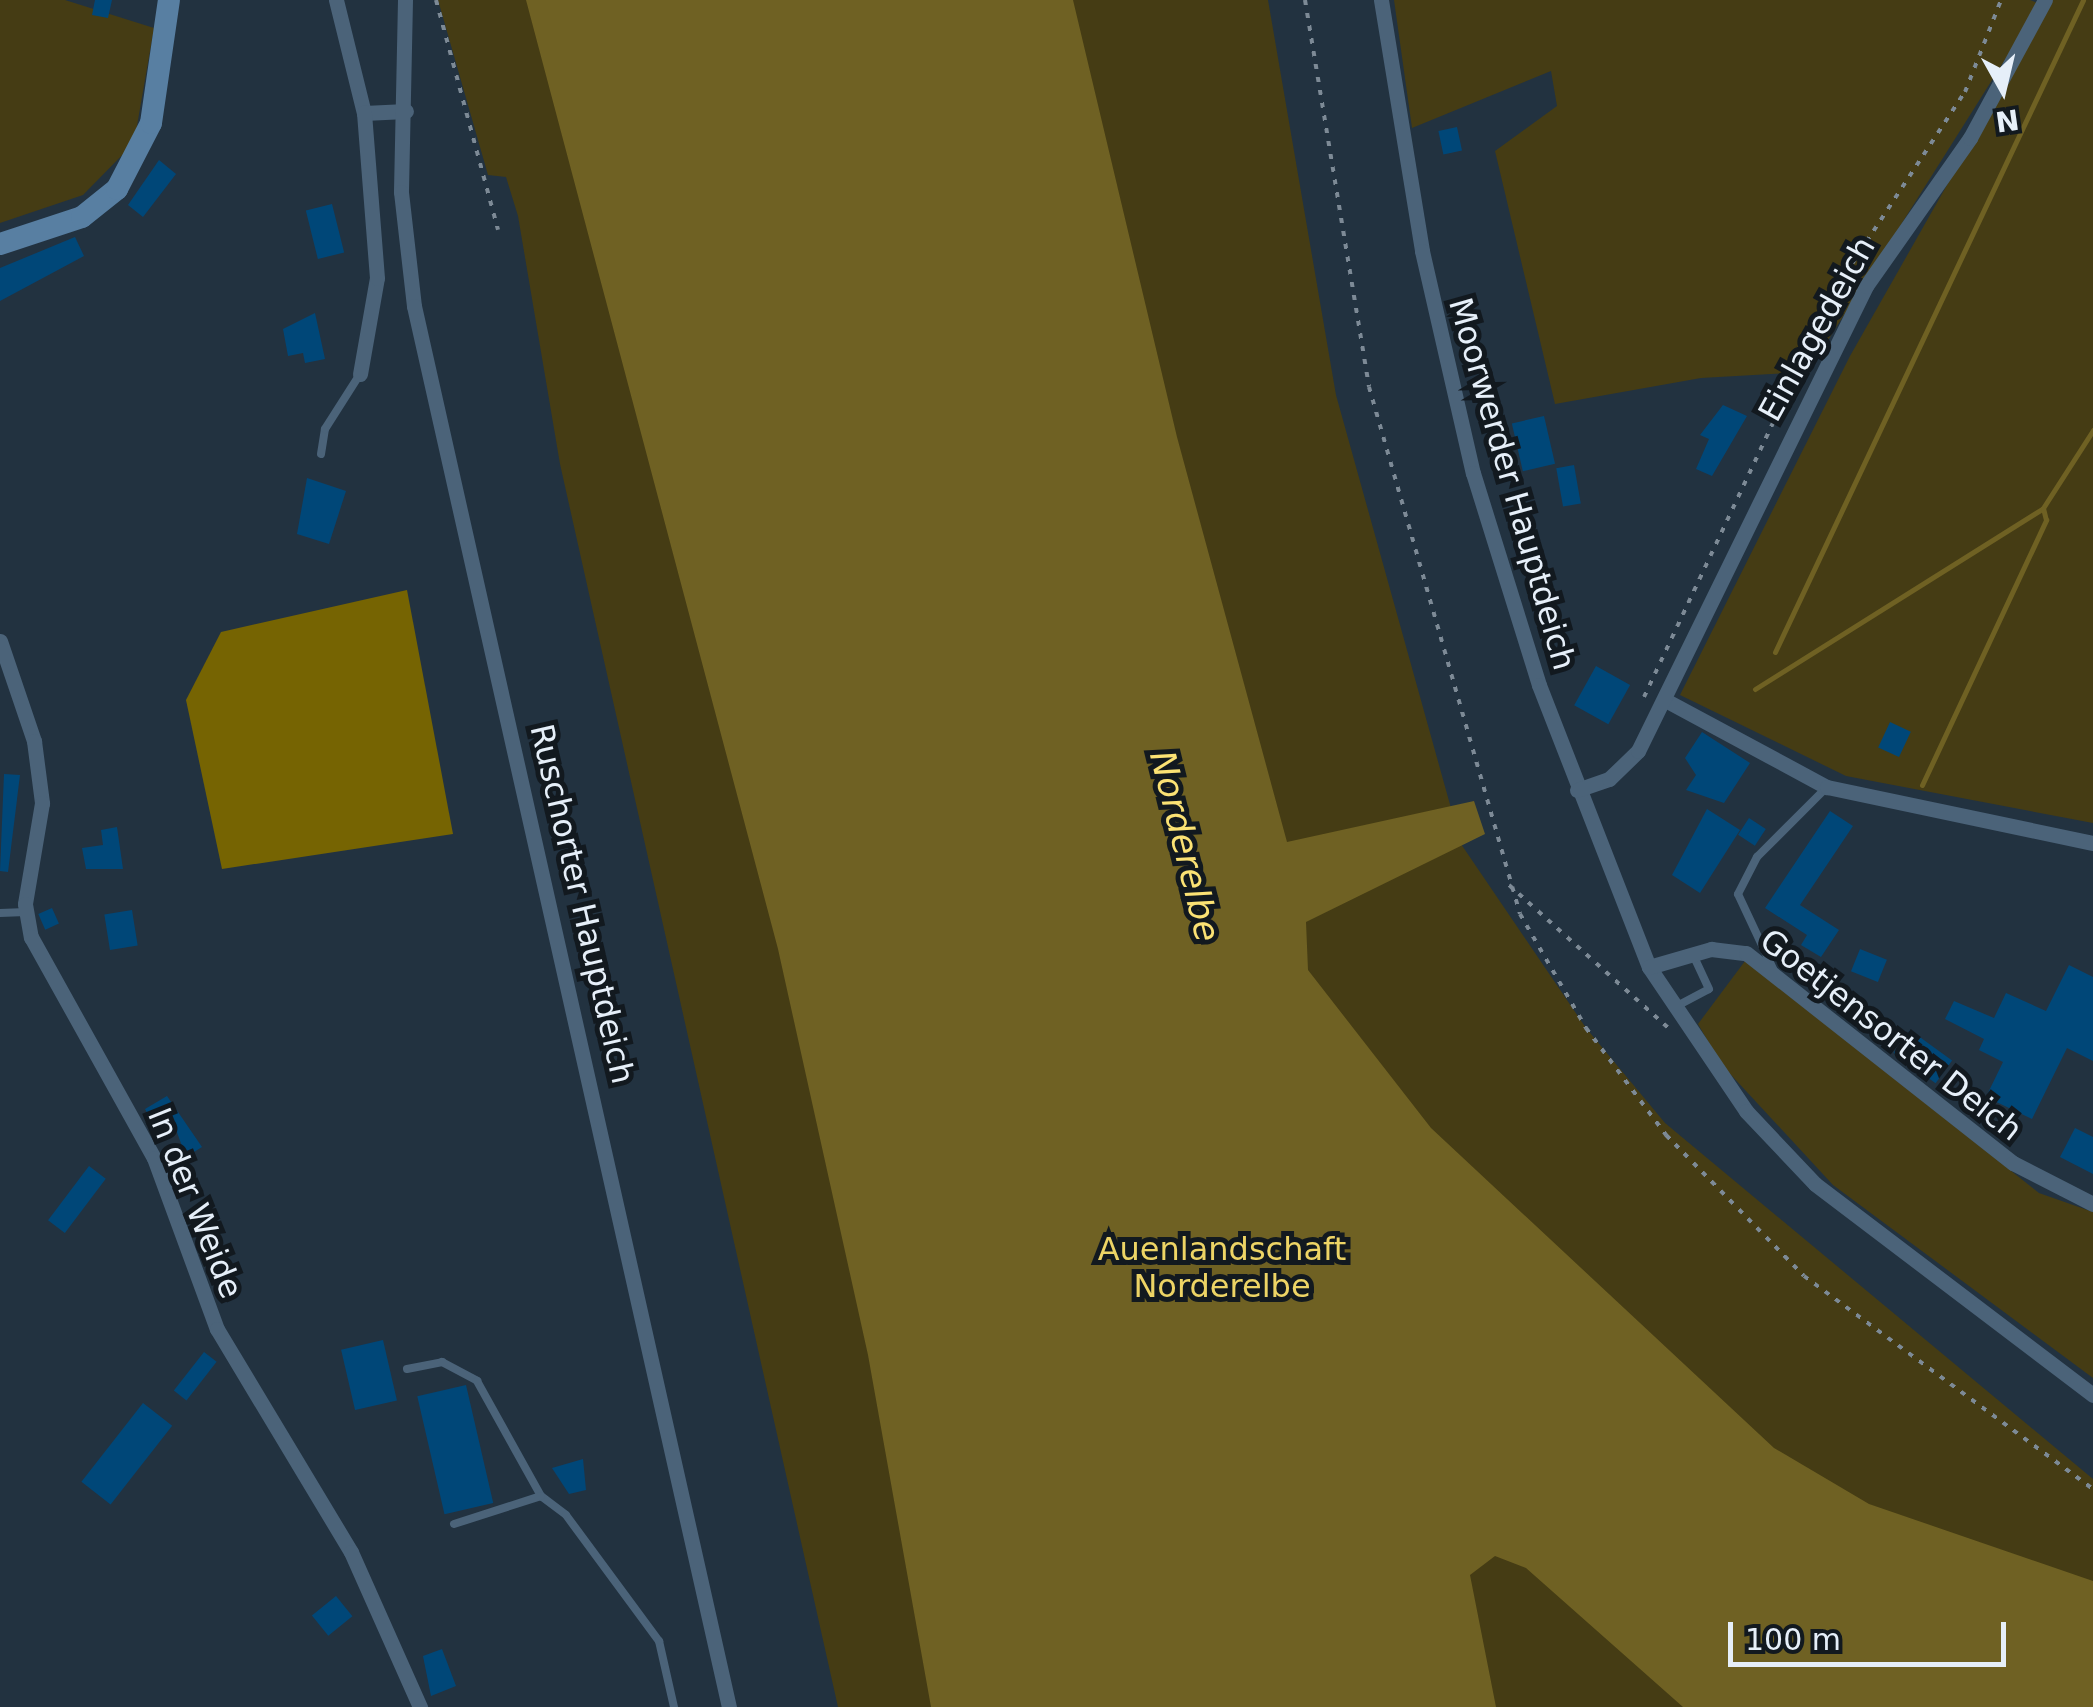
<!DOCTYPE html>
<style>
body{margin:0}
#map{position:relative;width:2093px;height:1707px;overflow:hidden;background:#223240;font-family:"DejaVu Sans",sans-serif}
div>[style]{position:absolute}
.green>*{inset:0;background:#453c14}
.forest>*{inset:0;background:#766402}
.water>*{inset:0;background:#6f6123}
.stream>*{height:5px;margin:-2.5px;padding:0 2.5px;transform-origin:2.5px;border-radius:2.5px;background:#6f6123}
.building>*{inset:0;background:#004778;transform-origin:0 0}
.path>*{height:4px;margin-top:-2px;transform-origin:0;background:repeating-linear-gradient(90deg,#7d8a96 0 5px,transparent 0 13px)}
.lane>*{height:8px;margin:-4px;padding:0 4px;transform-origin:4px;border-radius:4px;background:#4b6379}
.street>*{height:15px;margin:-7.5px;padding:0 7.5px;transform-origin:7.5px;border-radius:7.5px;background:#4b6379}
.secondary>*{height:22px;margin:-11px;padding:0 11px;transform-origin:11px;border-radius:11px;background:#587fa2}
span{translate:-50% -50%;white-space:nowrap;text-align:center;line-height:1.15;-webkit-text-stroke:10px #12191f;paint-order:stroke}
.street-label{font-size:32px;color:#e6eff9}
.park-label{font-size:32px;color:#edd465}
.water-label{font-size:35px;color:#fbe274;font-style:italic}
.north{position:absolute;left:1953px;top:40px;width:100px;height:100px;-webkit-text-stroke:8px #12191f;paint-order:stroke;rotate:172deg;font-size:28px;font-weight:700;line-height:40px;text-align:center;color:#e6eff9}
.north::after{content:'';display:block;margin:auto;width:35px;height:45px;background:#e6eff9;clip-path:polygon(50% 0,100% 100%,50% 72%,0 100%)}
.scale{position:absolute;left:1728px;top:1622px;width:278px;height:45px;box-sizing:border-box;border:5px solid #e6eff9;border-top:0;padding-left:12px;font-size:30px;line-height:35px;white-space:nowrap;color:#e6eff9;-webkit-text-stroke:8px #12191f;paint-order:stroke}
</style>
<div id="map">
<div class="green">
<div style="clip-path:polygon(0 0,65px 0,154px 28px,134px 143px,83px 195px,0 223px)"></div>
<div style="clip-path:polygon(438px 0,1268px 0,1336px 395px,1461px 844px,1586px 1028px,1665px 1123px,2093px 1479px,2093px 1707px,838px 1707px,560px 464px,518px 216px,506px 177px,488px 175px)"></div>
<div style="clip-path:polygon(1394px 0,2030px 0,2040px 4px,1808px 372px,1701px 378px,1555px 404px,1495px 151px,1557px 106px,1551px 71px,1412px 128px)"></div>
<div style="clip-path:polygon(2052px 0,2093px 0,2093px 823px,1846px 776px,1680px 695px,1850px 356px)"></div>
<div style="clip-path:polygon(1745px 961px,2039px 1193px,2093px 1212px,2093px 1378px,1833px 1185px,1721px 1064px,1698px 1024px)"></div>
</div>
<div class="forest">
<div style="clip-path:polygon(407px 590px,453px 834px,222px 869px,186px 700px,221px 632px)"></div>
</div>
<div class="water">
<div style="clip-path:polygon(526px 0,1073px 0,1177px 437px,1287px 842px,1474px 801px,1485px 834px,1306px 922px,1308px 970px,1431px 1128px,1774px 1448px,1869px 1504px,2093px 1581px,2093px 1707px,1683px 1707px,1526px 1568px,1495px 1556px,1470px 1575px,1496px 1707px,931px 1707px,868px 1355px,778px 949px)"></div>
</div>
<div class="stream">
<div style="left:1775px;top:652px;width:721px;rotate:-64.71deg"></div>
<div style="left:1755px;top:689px;width:340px;rotate:-32.1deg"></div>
<div style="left:2043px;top:508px;width:93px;rotate:-57.3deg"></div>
<div style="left:1922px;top:785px;width:293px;rotate:-64.9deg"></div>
<div style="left:2046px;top:520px;width:12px;rotate:-104deg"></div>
</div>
<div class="building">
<div style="clip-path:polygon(95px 0,112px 0,108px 18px,92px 15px)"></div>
<div style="left:1457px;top:127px;width:24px;height:19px;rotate:78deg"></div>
<div style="clip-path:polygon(159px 160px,176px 174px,143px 217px,128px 205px)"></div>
<div style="left:332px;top:204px;width:50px;height:27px;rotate:76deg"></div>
<div style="clip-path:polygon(75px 237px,84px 256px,0 301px,0 268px)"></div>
<div style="clip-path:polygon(315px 313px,325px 359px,305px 363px,303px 353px,288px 356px,283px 329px)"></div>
<div style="clip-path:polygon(1723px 405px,1747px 416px,1712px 476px,1696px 469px,1709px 439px,1700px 435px)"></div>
<div style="left:1544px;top:416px;width:49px;height:33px;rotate:77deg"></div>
<div style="left:1574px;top:465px;width:39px;height:18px;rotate:80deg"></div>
<div style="clip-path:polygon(307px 478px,346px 491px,329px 544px,297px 534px)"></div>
<div style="left:1596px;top:666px;width:39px;height:45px;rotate:29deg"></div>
<div style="left:1890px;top:722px;width:23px;height:28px;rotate:25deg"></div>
<div style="clip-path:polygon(1702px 732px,1750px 763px,1724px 803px,1686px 790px,1696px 775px,1685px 758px)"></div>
<div style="clip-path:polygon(4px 774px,20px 775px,8px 872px,0 871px)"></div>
<div style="clip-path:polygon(1707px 809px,1740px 830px,1700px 893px,1672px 875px)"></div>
<div style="clip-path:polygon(1830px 811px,1853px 826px,1800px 905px,1839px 930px,1821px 957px,1801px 945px,1807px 935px,1765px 908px)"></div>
<div style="left:1749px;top:818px;width:20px;height:20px;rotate:33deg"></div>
<div style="clip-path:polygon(117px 827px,123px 869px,86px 869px,82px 848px,103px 845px,101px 830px)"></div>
<div style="left:52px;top:908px;width:17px;height:15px;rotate:66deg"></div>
<div style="left:132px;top:910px;width:36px;height:28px;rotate:81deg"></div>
<div style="left:1860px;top:949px;width:29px;height:24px;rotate:22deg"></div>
<div style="clip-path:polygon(2069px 965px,2093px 977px,2093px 1061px,2067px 1048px,2032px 1119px,1986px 1097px,2003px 1062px,1979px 1050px,1984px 1039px,1945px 1019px,1954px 1001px,1994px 1018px,2006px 993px,2046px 1011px)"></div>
<div style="left:1910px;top:1030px;width:52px;height:28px;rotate:36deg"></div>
<div style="clip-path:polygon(167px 1096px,202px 1147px,186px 1157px,175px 1127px,160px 1136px,145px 1109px)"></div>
<div style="clip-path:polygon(2075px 1128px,2093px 1137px,2093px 1174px,2060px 1157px)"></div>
<div style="left:89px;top:1166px;width:21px;height:68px;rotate:37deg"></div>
<div style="left:383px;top:1340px;width:62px;height:43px;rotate:77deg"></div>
<div style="left:204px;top:1352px;width:16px;height:49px;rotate:38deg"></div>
<div style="left:466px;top:1385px;width:121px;height:50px;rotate:77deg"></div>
<div style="left:143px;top:1403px;width:37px;height:100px;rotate:38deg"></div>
<div style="clip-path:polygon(583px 1459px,586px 1490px,569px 1494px,552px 1468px)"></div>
<div style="left:336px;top:1596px;width:26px;height:31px;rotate:51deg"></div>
<div style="clip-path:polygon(442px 1649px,456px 1686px,431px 1696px,423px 1656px)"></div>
</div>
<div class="path">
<div style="left:436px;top:0;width:238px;rotate:74.9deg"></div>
<div style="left:1305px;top:0;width:392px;rotate:80.6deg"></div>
<div style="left:1369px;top:387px;width:548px;rotate:74.01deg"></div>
<div style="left:1520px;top:914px;width:132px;rotate:59.9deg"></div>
<div style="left:1586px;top:1028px;width:134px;rotate:53.2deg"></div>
<div style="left:1666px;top:1135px;width:197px;rotate:45.6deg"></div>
<div style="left:1804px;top:1276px;width:359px;rotate:36.4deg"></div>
<div style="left:1644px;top:697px;width:455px;rotate:-64.8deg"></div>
<div style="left:1838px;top:285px;width:231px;rotate:-56.7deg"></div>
<div style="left:1965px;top:92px;width:99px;rotate:-68.6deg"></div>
<div style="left:1509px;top:885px;width:219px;rotate:41.9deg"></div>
</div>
<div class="lane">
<div style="left:321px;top:454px;width:25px;rotate:-81deg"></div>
<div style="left:325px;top:429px;width:65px;rotate:-57.5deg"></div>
<div style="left:0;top:913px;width:26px;rotate:-2deg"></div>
<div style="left:1775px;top:973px;width:87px;rotate:-115.1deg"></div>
<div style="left:1738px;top:894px;width:42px;rotate:-62.8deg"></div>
<div style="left:1757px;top:857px;width:99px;rotate:-45deg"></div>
<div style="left:1675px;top:1007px;width:38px;rotate:-28deg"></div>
<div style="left:1709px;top:989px;width:38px;rotate:-115deg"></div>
<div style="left:407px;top:1369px;width:36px;rotate:-11deg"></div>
<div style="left:442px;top:1362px;width:40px;rotate:28deg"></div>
<div style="left:477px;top:1381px;width:132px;rotate:60.9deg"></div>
<div style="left:541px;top:1496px;width:31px;rotate:37deg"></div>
<div style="left:566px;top:1515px;width:157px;rotate:53.6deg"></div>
<div style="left:659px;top:1641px;width:68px;rotate:77.2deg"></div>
<div style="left:454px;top:1524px;width:91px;rotate:-17.8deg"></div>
</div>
<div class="street">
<div style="left:336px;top:0;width:116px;rotate:76.1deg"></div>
<div style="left:364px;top:113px;width:42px;rotate:-2.7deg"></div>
<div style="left:405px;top:0;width:192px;rotate:91.2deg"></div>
<div style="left:401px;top:192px;width:115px;rotate:83.5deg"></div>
<div style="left:414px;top:306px;width:1436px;rotate:77.33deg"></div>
<div style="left:1381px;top:0;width:254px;rotate:80.7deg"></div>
<div style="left:1422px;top:251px;width:228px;rotate:77.1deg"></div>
<div style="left:1473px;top:473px;width:222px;rotate:72.7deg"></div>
<div style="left:1539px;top:685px;width:303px;rotate:68.7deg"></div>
<div style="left:1649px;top:967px;width:174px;rotate:56deg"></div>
<div style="left:1746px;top:1111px;width:100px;rotate:46.6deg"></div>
<div style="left:1815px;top:1184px;width:349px;rotate:37.2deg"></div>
<div style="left:360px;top:374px;width:97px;rotate:-80deg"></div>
<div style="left:377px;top:278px;width:166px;rotate:-94.5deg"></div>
<div style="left:0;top:641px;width:106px;rotate:71.2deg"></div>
<div style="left:34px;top:741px;width:63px;rotate:82.6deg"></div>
<div style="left:42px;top:803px;width:102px;rotate:99.6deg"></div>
<div style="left:25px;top:904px;width:34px;rotate:80deg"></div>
<div style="left:31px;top:937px;width:253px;rotate:60.9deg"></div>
<div style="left:154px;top:1158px;width:182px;rotate:69.8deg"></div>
<div style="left:217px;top:1329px;width:260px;rotate:59deg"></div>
<div style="left:351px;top:1552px;width:170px;rotate:66deg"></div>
<div style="left:1667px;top:701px;width:182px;rotate:28.3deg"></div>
<div style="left:1827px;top:787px;width:272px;rotate:11.9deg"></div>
<div style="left:1577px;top:790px;width:34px;rotate:-19deg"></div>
<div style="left:1609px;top:779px;width:40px;rotate:-44deg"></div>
<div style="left:1638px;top:751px;width:518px;rotate:-63.88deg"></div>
<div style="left:1866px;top:286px;width:181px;rotate:-54.9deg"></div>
<div style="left:1970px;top:138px;width:157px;rotate:-61.5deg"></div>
<div style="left:1649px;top:967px;width:65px;rotate:-16.2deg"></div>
<div style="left:1711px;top:949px;width:35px;rotate:7deg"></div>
<div style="left:1746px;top:953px;width:340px;rotate:38.2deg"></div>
<div style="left:2013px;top:1163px;width:90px;rotate:27.1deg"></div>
</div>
<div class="secondary">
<div style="left:0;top:244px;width:86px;rotate:-18.2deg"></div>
<div style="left:82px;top:217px;width:45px;rotate:-38.7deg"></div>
<div style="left:117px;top:189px;width:74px;rotate:-62.7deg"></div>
<div style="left:151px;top:123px;width:124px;rotate:-81.7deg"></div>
</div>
<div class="street-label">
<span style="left:1817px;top:329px;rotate:-61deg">Einlagedeich</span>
<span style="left:1512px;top:484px;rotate:74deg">Moorwerder Hauptdeich</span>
<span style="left:582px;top:904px;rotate:77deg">Ruschorter Hauptdeich</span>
<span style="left:1891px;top:1035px;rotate:38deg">Goetjensorter Deich</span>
<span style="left:195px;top:1203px;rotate:68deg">In der Weide</span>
</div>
<div class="park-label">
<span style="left:1222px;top:1268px">Auenlandschaft<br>Norderelbe</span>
</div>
<div class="water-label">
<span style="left:1185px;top:846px;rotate:76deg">Norderelbe</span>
</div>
<div class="north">N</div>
<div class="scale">100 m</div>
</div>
